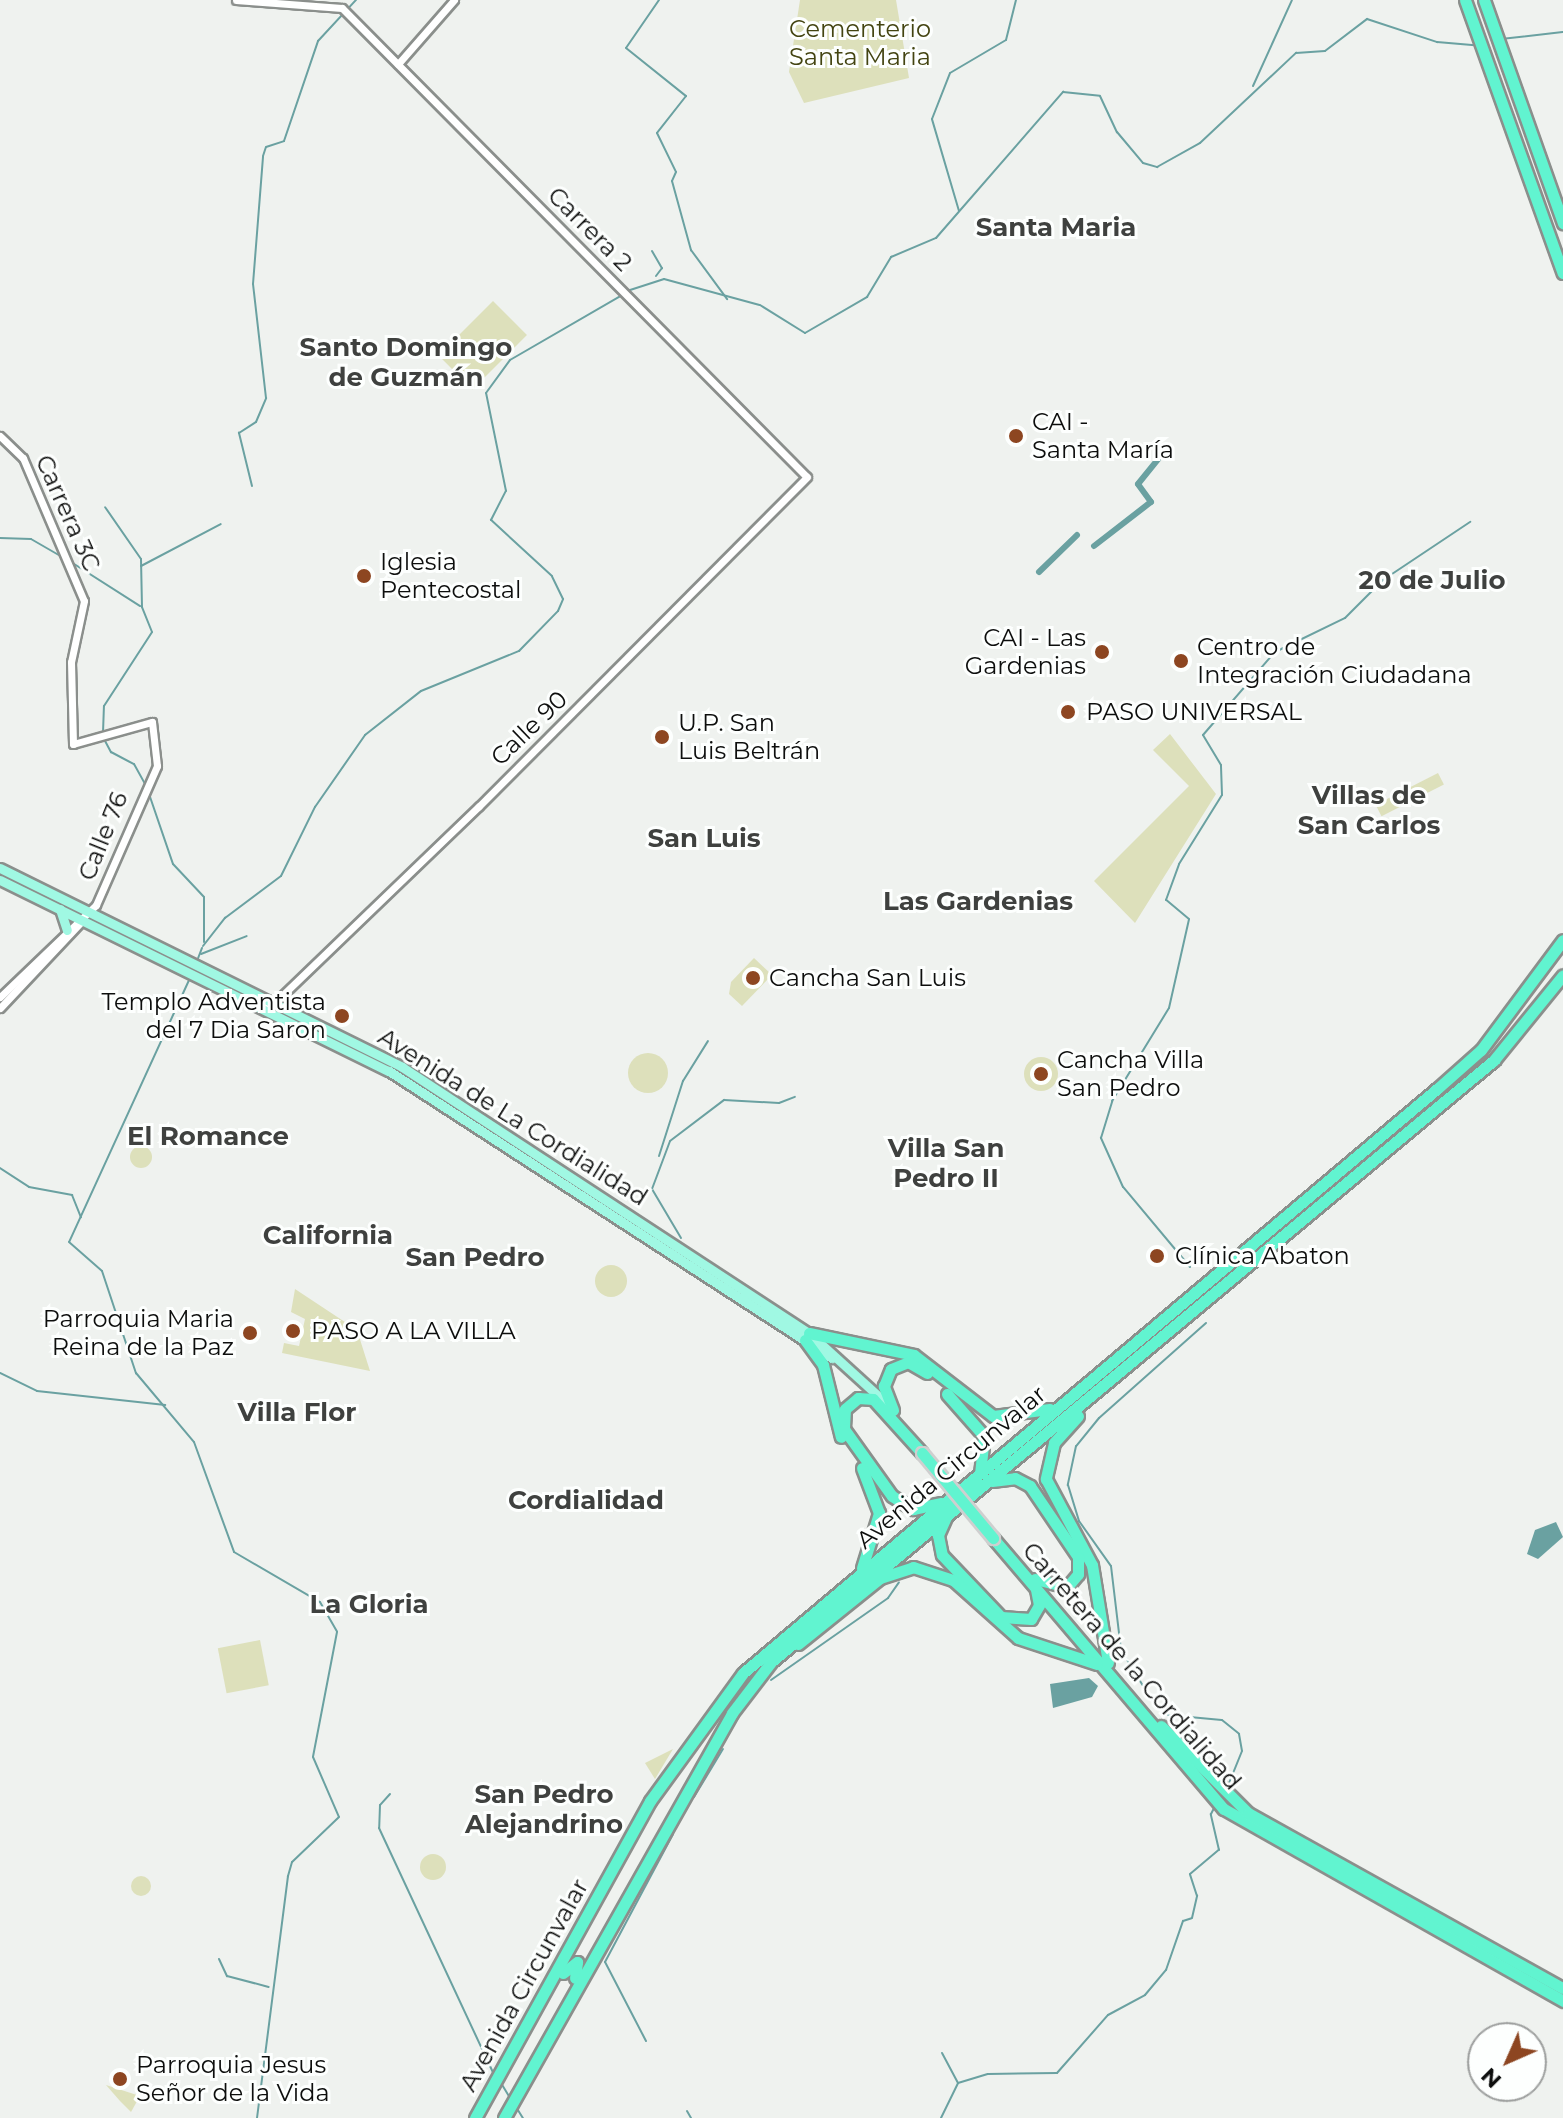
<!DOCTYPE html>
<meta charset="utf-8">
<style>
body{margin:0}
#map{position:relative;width:1563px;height:2118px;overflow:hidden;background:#eff2ef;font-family:Montserrat,sans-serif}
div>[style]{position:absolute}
.green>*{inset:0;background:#dde0bb;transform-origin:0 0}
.round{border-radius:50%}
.water>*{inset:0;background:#6aa1a1}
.stream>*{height:2px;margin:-1px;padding:0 1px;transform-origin:1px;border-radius:1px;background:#6aa1a1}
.canal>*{height:6px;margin:-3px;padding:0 3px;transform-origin:3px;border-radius:3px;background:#6aa1a1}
.roads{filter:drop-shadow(2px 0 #8b8f8c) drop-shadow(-2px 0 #8b8f8c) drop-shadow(0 2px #8b8f8c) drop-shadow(0 -2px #8b8f8c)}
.minor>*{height:7px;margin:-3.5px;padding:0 3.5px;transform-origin:3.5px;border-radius:3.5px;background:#fff}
.major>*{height:9px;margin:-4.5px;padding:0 4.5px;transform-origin:4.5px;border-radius:4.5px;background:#a0f8e3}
.highway>*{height:11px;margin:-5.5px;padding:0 5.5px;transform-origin:5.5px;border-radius:5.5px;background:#61f4d0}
.bridges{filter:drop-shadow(2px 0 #cfcfcf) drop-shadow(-2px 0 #cfcfcf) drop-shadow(0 2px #cfcfcf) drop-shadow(0 -2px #cfcfcf)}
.highway-bridge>*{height:11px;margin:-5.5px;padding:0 5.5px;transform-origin:5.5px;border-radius:5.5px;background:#61f4d0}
.dots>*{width:22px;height:22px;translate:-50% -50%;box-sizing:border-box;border:4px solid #fdfffe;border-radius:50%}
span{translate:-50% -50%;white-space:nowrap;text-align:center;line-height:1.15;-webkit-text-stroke:6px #fdfffe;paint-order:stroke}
.park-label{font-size:24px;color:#434411}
.street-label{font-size:24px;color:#0d0e0d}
.poi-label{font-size:24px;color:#0d0e0d}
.left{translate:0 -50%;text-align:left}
.right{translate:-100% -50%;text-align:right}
.neighbourhood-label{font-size:26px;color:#3f413f;font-weight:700}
.north{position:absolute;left:1467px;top:2022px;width:80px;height:80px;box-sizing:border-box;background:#fdfffe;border:2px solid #9d9f9e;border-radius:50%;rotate:225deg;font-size:22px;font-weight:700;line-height:32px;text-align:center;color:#0d0e0d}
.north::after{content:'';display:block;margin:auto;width:28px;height:36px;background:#8d4621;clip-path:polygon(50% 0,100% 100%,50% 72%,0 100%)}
</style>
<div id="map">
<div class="green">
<div style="clip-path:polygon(800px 0,896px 0,909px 78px,804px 103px,789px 72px)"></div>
<div style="left:493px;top:301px;width:48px;height:77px;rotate:45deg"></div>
<div style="clip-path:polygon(1170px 734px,1216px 794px,1135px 923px,1094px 881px,1189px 786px,1153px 750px)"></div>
<div style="left:1438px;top:773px;width:13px;height:70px;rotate:63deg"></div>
<div style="clip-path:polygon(754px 958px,772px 975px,742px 1006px,729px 994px,731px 982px)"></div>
<div class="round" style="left:628px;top:1053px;width:40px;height:40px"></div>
<div class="round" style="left:1024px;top:1057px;width:34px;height:34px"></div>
<div class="round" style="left:130px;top:1146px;width:22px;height:22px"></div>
<div class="round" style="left:595px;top:1265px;width:32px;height:32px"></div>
<div style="clip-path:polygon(295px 1289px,357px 1330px,370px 1371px,282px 1353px,284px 1343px,299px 1346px,305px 1319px,291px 1312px)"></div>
<div style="left:260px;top:1640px;width:46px;height:43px;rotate:79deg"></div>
<div style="clip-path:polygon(673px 1749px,655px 1779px,645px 1763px)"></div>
<div class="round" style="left:420px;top:1854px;width:26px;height:26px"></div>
<div class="round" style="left:131px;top:1876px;width:20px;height:20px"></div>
<div style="clip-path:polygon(106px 2085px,140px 2096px,131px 2112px,120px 2101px)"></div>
</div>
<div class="water">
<div style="clip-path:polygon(1556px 1522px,1563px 1537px,1538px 1559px,1527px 1554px,1535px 1530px)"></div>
<div style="clip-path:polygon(1089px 1678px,1098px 1686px,1092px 1697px,1053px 1708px,1050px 1684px)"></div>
</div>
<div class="stream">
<div style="left:659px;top:0;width:58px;rotate:124.5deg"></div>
<div style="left:626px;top:48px;width:77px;rotate:38.7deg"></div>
<div style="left:686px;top:96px;width:47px;rotate:128.1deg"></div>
<div style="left:657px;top:133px;width:43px;rotate:64deg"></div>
<div style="left:676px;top:172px;width:10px;rotate:114deg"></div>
<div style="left:672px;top:181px;width:72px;rotate:74.6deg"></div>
<div style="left:691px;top:250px;width:61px;rotate:53.7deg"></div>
<div style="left:1501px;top:39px;width:62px;rotate:-6.4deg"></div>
<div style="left:1253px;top:86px;width:94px;rotate:-65.6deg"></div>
<div style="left:959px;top:211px;width:96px;rotate:-106.4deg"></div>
<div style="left:932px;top:119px;width:49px;rotate:-68.6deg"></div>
<div style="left:950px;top:73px;width:65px;rotate:-30.5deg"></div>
<div style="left:1006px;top:40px;width:41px;rotate:-76deg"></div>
<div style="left:652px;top:251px;width:20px;rotate:60deg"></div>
<div style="left:662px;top:268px;width:10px;rotate:127deg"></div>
<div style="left:627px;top:291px;width:39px;rotate:-18deg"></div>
<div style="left:664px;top:279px;width:99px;rotate:15.2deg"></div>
<div style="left:760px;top:305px;width:53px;rotate:31.9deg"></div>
<div style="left:805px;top:333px;width:72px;rotate:-30.1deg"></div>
<div style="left:867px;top:297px;width:47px;rotate:-59deg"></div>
<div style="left:891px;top:257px;width:49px;rotate:-22.9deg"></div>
<div style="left:936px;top:238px;width:194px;rotate:-49deg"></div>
<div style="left:1063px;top:92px;width:37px;rotate:6deg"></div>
<div style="left:1100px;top:96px;width:40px;rotate:65deg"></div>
<div style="left:1117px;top:132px;width:40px;rotate:50deg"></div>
<div style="left:1143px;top:163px;width:15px;rotate:16deg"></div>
<div style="left:1157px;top:167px;width:49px;rotate:-29.2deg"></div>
<div style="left:1200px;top:143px;width:132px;rotate:-43.2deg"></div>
<div style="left:1296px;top:53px;width:29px;rotate:-4deg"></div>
<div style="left:1325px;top:51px;width:53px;rotate:-37.3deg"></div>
<div style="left:1367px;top:19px;width:74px;rotate:18.2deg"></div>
<div style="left:1437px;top:42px;width:38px;rotate:5deg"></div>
<div style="left:252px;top:486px;width:55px;rotate:-103.8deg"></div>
<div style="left:239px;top:433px;width:20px;rotate:-33deg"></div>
<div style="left:256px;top:422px;width:26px;rotate:-67deg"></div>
<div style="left:266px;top:398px;width:115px;rotate:-96.5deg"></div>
<div style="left:253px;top:284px;width:128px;rotate:-85.5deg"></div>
<div style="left:263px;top:156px;width:9px;rotate:-72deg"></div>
<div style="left:266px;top:147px;width:19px;rotate:-18deg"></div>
<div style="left:284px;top:141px;width:106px;rotate:-71.2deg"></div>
<div style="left:318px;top:41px;width:56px;rotate:-47.2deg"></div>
<div style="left:0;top:538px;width:31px;rotate:2deg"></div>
<div style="left:31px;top:539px;width:36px;rotate:30deg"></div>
<div style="left:71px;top:562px;width:82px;rotate:32.5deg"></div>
<div style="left:141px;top:566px;width:90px;rotate:-27.7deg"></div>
<div style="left:103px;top:733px;width:27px;rotate:-88deg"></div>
<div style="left:104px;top:706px;width:88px;rotate:-57deg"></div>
<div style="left:152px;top:632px;width:27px;rotate:-112deg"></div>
<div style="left:142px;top:607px;width:48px;rotate:-91.2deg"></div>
<div style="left:141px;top:559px;width:63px;rotate:-124.7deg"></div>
<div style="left:104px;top:739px;width:15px;rotate:62deg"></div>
<div style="left:111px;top:752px;width:26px;rotate:28deg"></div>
<div style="left:134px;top:764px;width:25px;rotate:61deg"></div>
<div style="left:148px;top:791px;width:77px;rotate:71.1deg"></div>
<div style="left:173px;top:864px;width:45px;rotate:46.8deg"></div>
<div style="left:204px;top:897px;width:45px;rotate:90deg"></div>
<div style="left:203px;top:946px;width:36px;rotate:-52deg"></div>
<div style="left:225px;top:918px;width:70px;rotate:-36.9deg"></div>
<div style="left:281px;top:876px;width:77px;rotate:-63.8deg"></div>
<div style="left:315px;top:807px;width:88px;rotate:-55.2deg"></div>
<div style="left:365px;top:735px;width:71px;rotate:-38.2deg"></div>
<div style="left:421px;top:691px;width:106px;rotate:-22.2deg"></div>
<div style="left:519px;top:651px;width:56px;rotate:-45.7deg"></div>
<div style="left:558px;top:611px;width:13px;rotate:-67deg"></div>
<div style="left:563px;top:599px;width:25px;rotate:-116deg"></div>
<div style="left:552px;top:576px;width:83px;rotate:-137.4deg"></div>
<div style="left:491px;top:520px;width:33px;rotate:-63deg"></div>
<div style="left:506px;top:491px;width:100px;rotate:-101.5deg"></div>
<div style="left:486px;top:393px;width:41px;rotate:-54deg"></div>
<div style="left:510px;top:360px;width:129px;rotate:-30.1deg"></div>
<div style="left:201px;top:954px;width:49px;rotate:-21.4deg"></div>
<div style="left:197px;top:961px;width:14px;rotate:-69deg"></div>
<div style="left:190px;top:978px;width:290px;rotate:114.6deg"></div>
<div style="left:69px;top:1242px;width:44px;rotate:41.3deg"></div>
<div style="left:102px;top:1271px;width:108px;rotate:71.6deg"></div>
<div style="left:136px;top:1373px;width:90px;rotate:50deg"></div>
<div style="left:194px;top:1442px;width:117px;rotate:70deg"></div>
<div style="left:234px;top:1552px;width:99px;rotate:30.2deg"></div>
<div style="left:320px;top:1602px;width:34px;rotate:60deg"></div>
<div style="left:337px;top:1632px;width:127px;rotate:100.9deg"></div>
<div style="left:313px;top:1757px;width:65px;rotate:66.6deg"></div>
<div style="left:339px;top:1817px;width:65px;rotate:136.2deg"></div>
<div style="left:292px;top:1862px;width:15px;rotate:106deg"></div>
<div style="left:288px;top:1876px;width:244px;rotate:97.3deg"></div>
<div style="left:659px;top:1156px;width:79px;rotate:-72.3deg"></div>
<div style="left:683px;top:1081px;width:47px;rotate:-58deg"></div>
<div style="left:0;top:1168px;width:35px;rotate:33deg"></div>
<div style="left:29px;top:1187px;width:44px;rotate:10.5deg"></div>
<div style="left:72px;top:1195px;width:24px;rotate:68deg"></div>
<div style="left:681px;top:1238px;width:57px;rotate:-120.6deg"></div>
<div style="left:652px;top:1189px;width:51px;rotate:-69.4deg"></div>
<div style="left:670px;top:1141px;width:68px;rotate:-37.2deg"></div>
<div style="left:724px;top:1100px;width:55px;rotate:3.1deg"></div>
<div style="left:779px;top:1103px;width:17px;rotate:-21deg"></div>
<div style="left:1190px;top:1267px;width:104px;rotate:-129.9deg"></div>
<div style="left:1123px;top:1187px;width:54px;rotate:-114.2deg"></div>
<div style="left:1101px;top:1138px;width:39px;rotate:-73deg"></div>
<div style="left:1112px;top:1101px;width:109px;rotate:-58.5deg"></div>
<div style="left:1169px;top:1008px;width:91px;rotate:-77.3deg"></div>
<div style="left:1189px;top:919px;width:30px;rotate:-140deg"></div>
<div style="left:1166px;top:900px;width:38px;rotate:-70deg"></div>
<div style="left:1179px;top:864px;width:81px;rotate:-58.1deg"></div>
<div style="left:1222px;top:795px;width:30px;rotate:-92deg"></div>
<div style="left:1221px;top:765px;width:35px;rotate:-121deg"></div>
<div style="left:1203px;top:735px;width:110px;rotate:-49.1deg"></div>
<div style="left:1275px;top:652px;width:78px;rotate:-25.9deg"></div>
<div style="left:1345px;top:618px;width:54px;rotate:-45deg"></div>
<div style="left:1383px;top:580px;width:105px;rotate:-33.7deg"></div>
<div style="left:1206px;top:1323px;width:143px;rotate:138.4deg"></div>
<div style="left:1099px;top:1418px;width:36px;rotate:129deg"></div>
<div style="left:1076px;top:1446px;width:40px;rotate:102deg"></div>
<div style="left:1068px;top:1485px;width:38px;rotate:73deg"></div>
<div style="left:1079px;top:1521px;width:55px;rotate:54.6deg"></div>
<div style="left:1111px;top:1566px;width:85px;rotate:83.2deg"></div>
<div style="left:1121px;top:1650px;width:57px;rotate:58.5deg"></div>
<div style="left:1151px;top:1699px;width:23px;rotate:43deg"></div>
<div style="left:1168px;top:1715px;width:54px;rotate:5.3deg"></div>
<div style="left:1222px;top:1720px;width:22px;rotate:39deg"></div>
<div style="left:1239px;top:1734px;width:17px;rotate:80deg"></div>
<div style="left:1242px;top:1751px;width:37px;rotate:112deg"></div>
<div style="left:0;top:1373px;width:41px;rotate:25.9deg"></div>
<div style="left:37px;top:1391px;width:129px;rotate:6.2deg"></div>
<div style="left:771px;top:1680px;width:143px;rotate:-35deg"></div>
<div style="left:888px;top:1598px;width:19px;rotate:-55deg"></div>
<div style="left:390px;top:1794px;width:15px;rotate:132deg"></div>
<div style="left:380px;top:1805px;width:23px;rotate:92deg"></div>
<div style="left:379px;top:1828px;width:272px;rotate:65deg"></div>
<div style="left:694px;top:1797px;width:56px;rotate:-58.9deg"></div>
<div style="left:219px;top:1959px;width:19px;rotate:65deg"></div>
<div style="left:227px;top:1976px;width:43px;rotate:14.7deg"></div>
<div style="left:646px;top:2041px;width:89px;rotate:-117.4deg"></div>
<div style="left:605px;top:1962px;width:145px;rotate:-62deg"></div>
<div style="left:501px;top:2083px;width:17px;rotate:59deg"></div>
<div style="left:958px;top:2083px;width:31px;rotate:-17deg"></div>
<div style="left:988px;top:2074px;width:69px;rotate:-0.8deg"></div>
<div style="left:1057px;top:2073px;width:77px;rotate:-48.7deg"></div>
<div style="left:1108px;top:2015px;width:42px;rotate:-28.4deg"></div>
<div style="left:1145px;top:1995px;width:33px;rotate:-50deg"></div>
<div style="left:1166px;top:1970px;width:52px;rotate:-70.9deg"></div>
<div style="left:1183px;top:1921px;width:9px;rotate:-18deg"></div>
<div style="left:1192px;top:1918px;width:23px;rotate:-77deg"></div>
<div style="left:1197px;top:1896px;width:23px;rotate:-108deg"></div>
<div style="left:1190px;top:1874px;width:38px;rotate:-40deg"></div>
<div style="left:1219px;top:1850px;width:37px;rotate:-103deg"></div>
<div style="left:1211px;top:1814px;width:11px;rotate:-63deg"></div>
<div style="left:516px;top:2107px;width:13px;rotate:58deg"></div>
<div style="left:687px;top:2111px;width:8px;rotate:60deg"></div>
<div style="left:941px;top:2118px;width:39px;rotate:-64deg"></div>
<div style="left:958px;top:2083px;width:34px;rotate:-118deg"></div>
</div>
<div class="canal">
<div style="left:1094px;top:546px;width:72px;rotate:-37.7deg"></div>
<div style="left:1151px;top:502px;width:22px;rotate:-126deg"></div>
<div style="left:1138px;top:484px;width:32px;rotate:-51deg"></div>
<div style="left:1039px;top:572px;width:53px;rotate:-44.2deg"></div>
</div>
<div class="roads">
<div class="minor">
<div style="left:236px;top:0;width:106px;rotate:4.3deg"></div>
<div style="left:342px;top:8px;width:660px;rotate:45.25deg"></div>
<div style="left:807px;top:477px;width:465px;rotate:134.9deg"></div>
<div style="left:479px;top:806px;width:283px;rotate:136.1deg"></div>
<div style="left:275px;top:1002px;width:15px;rotate:164deg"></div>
<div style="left:398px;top:64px;width:85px;rotate:-48.8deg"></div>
<div style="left:0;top:436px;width:32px;rotate:44deg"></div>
<div style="left:23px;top:458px;width:155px;rotate:66.9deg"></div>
<div style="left:84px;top:601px;width:62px;rotate:102deg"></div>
<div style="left:71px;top:662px;width:82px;rotate:88.6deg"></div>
<div style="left:73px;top:744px;width:82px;rotate:-15.6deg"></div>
<div style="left:152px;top:722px;width:44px;rotate:83.5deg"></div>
<div style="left:157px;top:766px;width:152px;rotate:113.7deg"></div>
<div style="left:96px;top:905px;width:133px;rotate:136.2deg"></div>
<div style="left:0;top:1008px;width:121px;rotate:-46.7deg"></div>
</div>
<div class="major">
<div style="left:0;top:868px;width:449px;rotate:26.3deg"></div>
<div style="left:402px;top:1067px;width:486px;rotate:33.2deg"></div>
<div style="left:809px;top:1333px;width:107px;rotate:42.3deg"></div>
<div style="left:0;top:880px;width:433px;rotate:26.2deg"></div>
<div style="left:389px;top:1071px;width:528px;rotate:32.94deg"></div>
<div style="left:60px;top:909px;width:22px;rotate:72deg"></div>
</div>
<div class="highway">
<div style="left:1465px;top:0;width:290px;rotate:70.3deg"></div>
<div style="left:1484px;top:0;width:237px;rotate:70.5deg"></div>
<div style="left:809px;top:1333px;width:107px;rotate:11.8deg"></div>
<div style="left:914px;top:1355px;width:100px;rotate:37.7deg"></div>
<div style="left:993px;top:1416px;width:57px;rotate:-7deg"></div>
<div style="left:805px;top:1340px;width:31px;rotate:54deg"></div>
<div style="left:823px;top:1365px;width:74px;rotate:76deg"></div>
<div style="left:947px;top:1394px;width:56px;rotate:48.6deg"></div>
<div style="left:984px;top:1436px;width:37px;rotate:96deg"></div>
<div style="left:893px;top:1410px;width:26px;rotate:-111deg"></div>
<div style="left:884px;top:1386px;width:18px;rotate:-68deg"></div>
<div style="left:891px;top:1369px;width:18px;rotate:-22deg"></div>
<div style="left:908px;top:1362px;width:22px;rotate:30deg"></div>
<div style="left:1078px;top:1416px;width:36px;rotate:132deg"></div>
<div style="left:1054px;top:1443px;width:37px;rotate:103deg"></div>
<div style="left:1046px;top:1479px;width:98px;rotate:61.9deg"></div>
<div style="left:1092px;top:1565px;width:99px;rotate:80.7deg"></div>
<div style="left:922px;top:1453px;width:73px;rotate:-132.2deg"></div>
<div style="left:873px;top:1399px;width:15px;rotate:-176deg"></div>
<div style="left:858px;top:1398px;width:17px;rotate:140deg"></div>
<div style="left:845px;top:1409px;width:20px;rotate:93deg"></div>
<div style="left:844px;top:1429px;width:82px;rotate:54.4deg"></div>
<div style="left:892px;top:1496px;width:25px;rotate:32deg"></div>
<div style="left:913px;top:1509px;width:29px;rotate:-12deg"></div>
<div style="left:992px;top:1481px;width:23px;rotate:-7deg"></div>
<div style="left:1015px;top:1478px;width:17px;rotate:28deg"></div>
<div style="left:1030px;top:1486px;width:86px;rotate:55.9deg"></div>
<div style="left:1078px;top:1557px;width:17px;rotate:90deg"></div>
<div style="left:1078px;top:1574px;width:17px;rotate:130deg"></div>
<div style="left:1067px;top:1587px;width:33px;rotate:-166deg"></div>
<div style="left:946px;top:1517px;width:20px;rotate:114deg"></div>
<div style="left:938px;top:1535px;width:20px;rotate:79deg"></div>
<div style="left:942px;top:1555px;width:86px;rotate:46.4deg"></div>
<div style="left:1001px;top:1617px;width:30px;rotate:4deg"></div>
<div style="left:1031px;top:1619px;width:16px;rotate:-60deg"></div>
<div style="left:1039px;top:1605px;width:15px;rotate:-101deg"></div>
<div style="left:993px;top:1538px;width:356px;rotate:49.6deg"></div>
<div style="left:1224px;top:1809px;width:390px;rotate:29.5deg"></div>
<div style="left:862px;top:1568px;width:58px;rotate:-72.8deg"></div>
<div style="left:879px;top:1513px;width:48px;rotate:-110.7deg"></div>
<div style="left:798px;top:1644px;width:105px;rotate:-38.8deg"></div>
<div style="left:880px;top:1578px;width:35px;rotate:-18deg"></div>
<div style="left:913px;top:1567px;width:42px;rotate:18deg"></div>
<div style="left:953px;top:1580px;width:87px;rotate:41.7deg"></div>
<div style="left:1018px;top:1638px;width:83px;rotate:18.2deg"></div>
<div style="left:1161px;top:1726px;width:123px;rotate:45deg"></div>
<div style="left:1248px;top:1813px;width:360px;rotate:29.1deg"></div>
<div style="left:563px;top:1973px;width:18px;rotate:-38deg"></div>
<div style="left:577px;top:1962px;width:16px;rotate:97deg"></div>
<div style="left:475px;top:2118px;width:362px;rotate:-61.1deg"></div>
<div style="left:650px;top:1801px;width:158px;rotate:-54deg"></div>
<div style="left:743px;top:1673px;width:908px;rotate:-40.09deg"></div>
<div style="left:1438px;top:1088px;width:57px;rotate:-41.5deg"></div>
<div style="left:1481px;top:1050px;width:137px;rotate:-53.3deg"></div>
<div style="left:504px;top:2118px;width:465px;rotate:-60.6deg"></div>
<div style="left:732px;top:1713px;width:64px;rotate:-52.6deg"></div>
<div style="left:771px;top:1662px;width:941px;rotate:-39.78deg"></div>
<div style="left:1494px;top:1060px;width:109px;rotate:-50.9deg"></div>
</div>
</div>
<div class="bridges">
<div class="highway-bridge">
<div style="left:922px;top:1453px;width:111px;rotate:50.1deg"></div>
</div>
</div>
<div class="dots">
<div style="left:1016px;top:436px;background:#8d4621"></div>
<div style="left:364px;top:576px;background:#8d4621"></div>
<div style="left:1102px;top:652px;background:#8d4621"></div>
<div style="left:1181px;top:661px;background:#8d4621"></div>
<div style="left:1068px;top:712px;background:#8d4621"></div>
<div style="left:662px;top:737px;background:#8d4621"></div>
<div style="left:753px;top:978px;background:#8d4621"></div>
<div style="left:342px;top:1016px;background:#8d4621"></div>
<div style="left:1041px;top:1074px;background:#8d4621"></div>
<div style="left:1157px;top:1256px;background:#8d4621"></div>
<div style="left:293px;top:1331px;background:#8d4621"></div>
<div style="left:250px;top:1333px;background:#8d4621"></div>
<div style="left:120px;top:2079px;background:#8d4621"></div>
</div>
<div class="park-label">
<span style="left:860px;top:43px">Cementerio<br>Santa Maria</span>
</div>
<div class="street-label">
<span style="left:590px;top:229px;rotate:45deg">Carrera 2</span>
<span style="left:68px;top:513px;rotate:66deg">Carrera 3C</span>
<span style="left:529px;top:728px;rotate:-44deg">Calle 90</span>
<span style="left:103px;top:836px;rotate:-68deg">Calle 76</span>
<span style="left:513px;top:1117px;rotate:32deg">Avenida de La Cordialidad</span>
<span style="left:951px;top:1467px;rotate:-40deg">Avenida Circunvalar</span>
<span style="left:1132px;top:1666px;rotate:49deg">Carretera de la Cordialidad</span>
<span style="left:524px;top:1985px;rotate:-61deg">Avenida Circunvalar</span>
</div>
<div class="poi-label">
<span class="left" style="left:1032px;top:436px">CAI -<br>Santa María</span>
<span class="left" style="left:380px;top:576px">Iglesia<br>Pentecostal</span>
<span class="right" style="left:1086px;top:652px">CAI - Las<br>Gardenias</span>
<span class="left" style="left:1197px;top:661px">Centro de<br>Integración Ciudadana</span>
<span class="left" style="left:1086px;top:712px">PASO UNIVERSAL</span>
<span class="left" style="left:678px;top:737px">U.P. San<br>Luis Beltrán</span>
<span class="left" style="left:769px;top:978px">Cancha San Luis</span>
<span class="right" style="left:326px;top:1016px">Templo Adventista<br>del 7 Dia Saron</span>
<span class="left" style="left:1057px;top:1074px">Cancha Villa<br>San Pedro</span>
<span class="left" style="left:1175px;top:1256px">Clínica Abaton</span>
<span class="right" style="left:234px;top:1333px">Parroquia Maria<br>Reina de la Paz</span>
<span class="left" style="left:311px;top:1331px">PASO A LA VILLA</span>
<span class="left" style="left:136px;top:2079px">Parroquia Jesus<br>Señor de la Vida</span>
</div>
<div class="neighbourhood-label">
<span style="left:1056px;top:228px">Santa Maria</span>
<span style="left:406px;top:363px">Santo Domingo<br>de Guzmán</span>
<span style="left:1432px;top:581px">20 de Julio</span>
<span style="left:1369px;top:811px">Villas de<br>San Carlos</span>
<span style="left:704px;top:839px">San Luis</span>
<span style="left:978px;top:902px">Las Gardenias</span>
<span style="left:208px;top:1137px">El Romance</span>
<span style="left:946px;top:1164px">Villa San<br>Pedro II</span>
<span style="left:328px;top:1236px">California</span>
<span style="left:475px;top:1258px">San Pedro</span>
<span style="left:297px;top:1413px">Villa Flor</span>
<span style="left:586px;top:1501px">Cordialidad</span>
<span style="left:369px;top:1605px">La Gloria</span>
<span style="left:544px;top:1810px">San Pedro<br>Alejandrino</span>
</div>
<div class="north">N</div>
</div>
